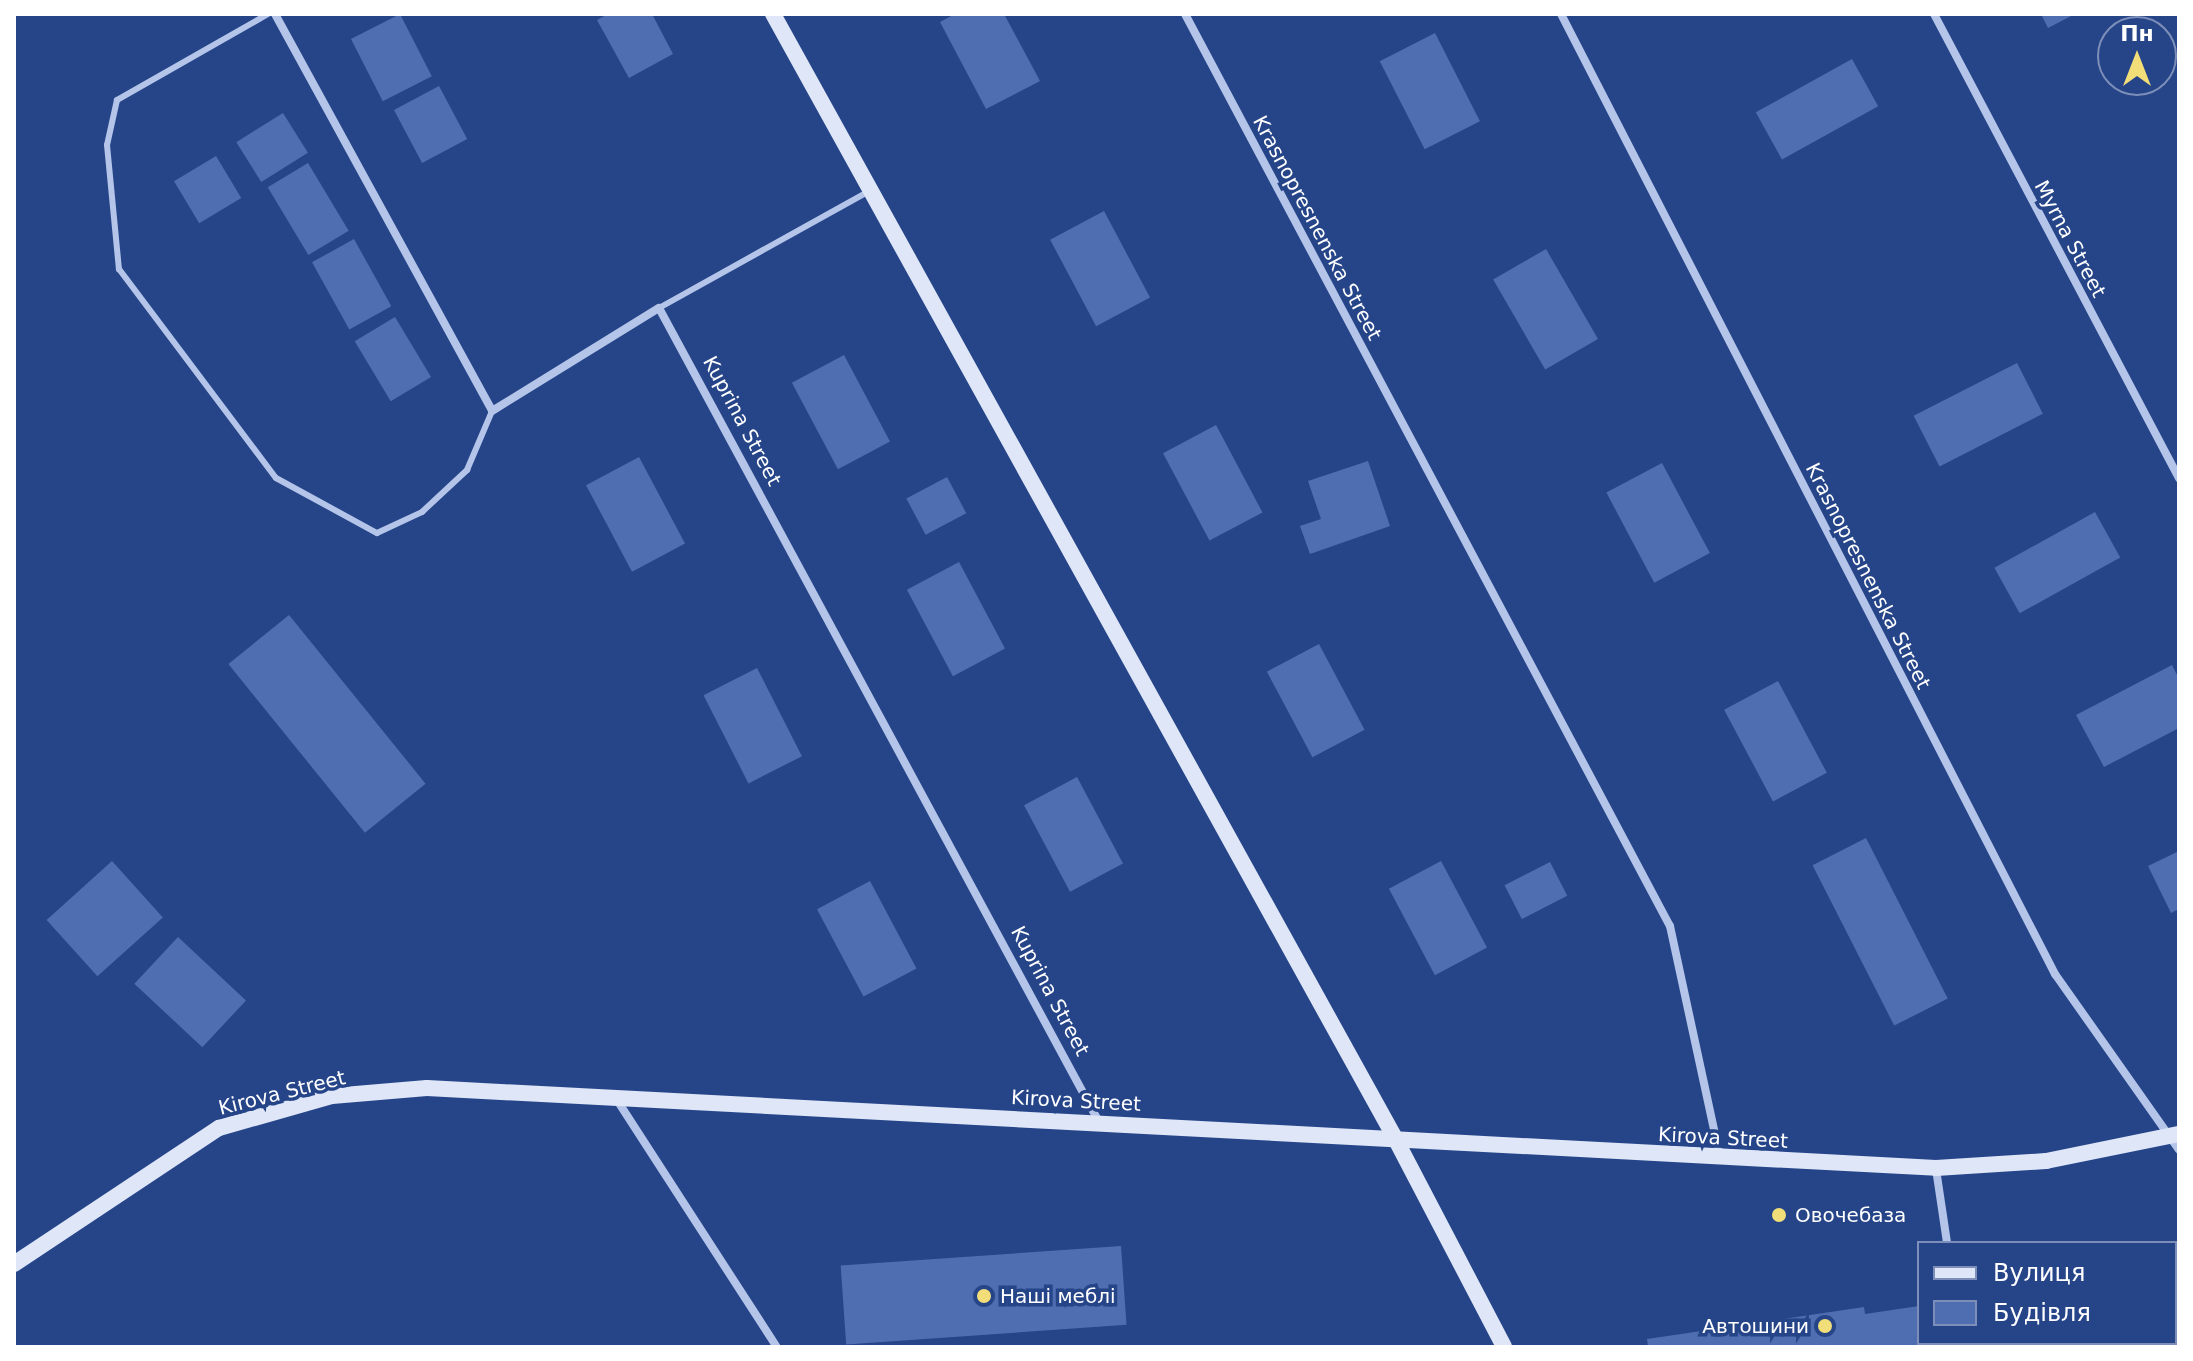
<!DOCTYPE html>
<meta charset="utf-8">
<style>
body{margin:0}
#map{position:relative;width:2193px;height:1361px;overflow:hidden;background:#264589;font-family:"DejaVu Sans",sans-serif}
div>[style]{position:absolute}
.building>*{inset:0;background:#4f6eb1;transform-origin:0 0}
.service>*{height:6px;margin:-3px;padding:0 3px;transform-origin:3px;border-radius:3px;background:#b4c5e9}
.minor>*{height:8px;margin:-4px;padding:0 4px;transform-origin:4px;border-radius:4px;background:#b4c5e9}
.secondary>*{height:16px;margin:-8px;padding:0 8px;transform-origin:8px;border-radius:8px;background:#dee6f8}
.dots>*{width:22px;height:22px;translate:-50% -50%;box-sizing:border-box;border:4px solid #264589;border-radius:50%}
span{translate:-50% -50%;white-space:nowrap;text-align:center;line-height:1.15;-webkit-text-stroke:7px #264589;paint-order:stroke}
.street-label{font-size:20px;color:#fff}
.poi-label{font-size:20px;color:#fff}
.left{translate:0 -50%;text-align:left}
.right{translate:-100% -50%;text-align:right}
.frame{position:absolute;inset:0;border:16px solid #fff;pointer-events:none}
.legend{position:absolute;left:1917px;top:1241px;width:260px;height:104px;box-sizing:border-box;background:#264589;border:2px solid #7d8fb8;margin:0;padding:10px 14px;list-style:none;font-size:24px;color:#fff}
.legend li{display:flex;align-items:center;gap:16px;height:40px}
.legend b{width:40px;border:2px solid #7d8fb8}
.north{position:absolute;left:2097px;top:16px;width:80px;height:80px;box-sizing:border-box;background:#264589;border:2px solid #7d8fb8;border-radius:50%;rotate:0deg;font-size:22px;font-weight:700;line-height:32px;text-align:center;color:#fff}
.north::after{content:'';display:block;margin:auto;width:28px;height:36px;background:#f2de79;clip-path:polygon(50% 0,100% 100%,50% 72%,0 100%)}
</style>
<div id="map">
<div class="building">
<div style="left:400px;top:14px;width:70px;height:55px;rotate:63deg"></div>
<div style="clip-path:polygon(608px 14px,652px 14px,673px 54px,629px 78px,597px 20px)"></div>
<div style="clip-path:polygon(955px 14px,1004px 14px,1040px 81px,986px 109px,940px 22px)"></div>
<div style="clip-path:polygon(2041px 14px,2075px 14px,2048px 28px)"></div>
<div style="left:1435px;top:33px;width:99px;height:62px;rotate:63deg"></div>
<div style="left:1852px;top:59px;width:54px;height:110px;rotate:61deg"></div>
<div style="left:439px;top:86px;width:60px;height:51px;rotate:62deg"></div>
<div style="left:283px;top:113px;width:47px;height:55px;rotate:58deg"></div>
<div style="left:216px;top:156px;width:49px;height:49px;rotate:59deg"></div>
<div style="left:308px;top:163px;width:79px;height:47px;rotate:59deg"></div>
<div style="left:1104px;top:211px;width:98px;height:61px;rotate:62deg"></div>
<div style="left:354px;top:239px;width:77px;height:48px;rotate:61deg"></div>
<div style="left:1546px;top:249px;width:104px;height:61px;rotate:60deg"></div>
<div style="left:395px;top:317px;width:70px;height:47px;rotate:59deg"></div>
<div style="left:844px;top:355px;width:98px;height:59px;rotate:62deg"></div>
<div style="left:2017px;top:363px;width:57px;height:116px;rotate:63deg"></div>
<div style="left:1216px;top:425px;width:99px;height:60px;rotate:62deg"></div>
<div style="left:639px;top:457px;width:98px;height:60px;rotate:62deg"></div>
<div style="clip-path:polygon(1368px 461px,1390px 526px,1310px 554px,1300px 526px,1321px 519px,1308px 481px)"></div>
<div style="left:1662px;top:463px;width:102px;height:63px;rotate:62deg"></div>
<div style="left:947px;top:477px;width:41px;height:46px;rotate:62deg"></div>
<div style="left:2095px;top:512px;width:52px;height:115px;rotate:61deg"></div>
<div style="left:959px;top:562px;width:98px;height:59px;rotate:62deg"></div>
<div style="left:289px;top:615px;width:217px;height:78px;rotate:51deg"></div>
<div style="left:1319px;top:644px;width:97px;height:59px;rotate:62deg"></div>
<div style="clip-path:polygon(2172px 665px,2179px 679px,2179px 728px,2104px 767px,2076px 715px)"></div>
<div style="left:757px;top:668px;width:99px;height:60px;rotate:63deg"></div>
<div style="left:1778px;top:681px;width:104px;height:61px;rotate:62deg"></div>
<div style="left:1077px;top:777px;width:98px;height:60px;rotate:62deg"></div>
<div style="left:1866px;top:838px;width:180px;height:60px;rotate:63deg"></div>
<div style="clip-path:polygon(2179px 851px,2179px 909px,2171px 913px,2148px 866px)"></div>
<div style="left:112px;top:861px;width:76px;height:88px;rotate:48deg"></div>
<div style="left:1441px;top:861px;width:98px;height:59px;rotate:62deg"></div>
<div style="left:1550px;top:862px;width:38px;height:51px;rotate:63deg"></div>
<div style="left:870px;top:881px;width:99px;height:60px;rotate:62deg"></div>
<div style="left:178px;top:937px;width:93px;height:64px;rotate:43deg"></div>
<div style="left:1121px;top:1246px;width:79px;height:281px;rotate:86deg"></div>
<div style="clip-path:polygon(1919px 1306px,1919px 1343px,1951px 1347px,1648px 1347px,1647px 1339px,1864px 1307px,1865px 1314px)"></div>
<div style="left:2075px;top:1343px;width:62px;height:8px"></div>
</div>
<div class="service">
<div style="left:268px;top:14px;width:174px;rotate:150.3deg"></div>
<div style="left:117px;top:100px;width:46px;rotate:102.5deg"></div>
<div style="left:107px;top:145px;width:125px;rotate:84.5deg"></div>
<div style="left:119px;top:269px;width:261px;rotate:53.1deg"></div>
<div style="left:276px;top:478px;width:115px;rotate:28.6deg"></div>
<div style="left:377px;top:533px;width:50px;rotate:-25deg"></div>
<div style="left:422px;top:512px;width:62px;rotate:-43deg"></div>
<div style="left:467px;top:470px;width:64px;rotate:-67deg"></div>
<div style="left:659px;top:308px;width:240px;rotate:-29.1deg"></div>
</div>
<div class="minor">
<div style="left:275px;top:14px;width:452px;rotate:61.3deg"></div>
<div style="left:492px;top:411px;width:196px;rotate:-31.7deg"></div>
<div style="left:659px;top:308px;width:925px;rotate:61.61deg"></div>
<div style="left:1185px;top:14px;width:1033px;rotate:62deg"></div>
<div style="left:1670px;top:926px;width:237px;rotate:77.8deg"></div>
<div style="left:1561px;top:14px;width:1080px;rotate:62.77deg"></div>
<div style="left:2055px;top:974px;width:215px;rotate:54.8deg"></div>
<div style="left:1934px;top:14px;width:525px;rotate:62.17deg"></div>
<div style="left:617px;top:1100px;width:294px;rotate:57.1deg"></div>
<div style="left:1936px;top:1169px;width:75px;rotate:81.5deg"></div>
<div style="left:1962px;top:1343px;width:4px;rotate:76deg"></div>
</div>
<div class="secondary">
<div style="left:773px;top:14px;width:1287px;rotate:61.04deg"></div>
<div style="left:1396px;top:1140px;width:233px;rotate:62.4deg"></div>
<div style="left:14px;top:1264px;width:246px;rotate:-33.6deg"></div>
<div style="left:219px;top:1128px;width:117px;rotate:-15.8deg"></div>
<div style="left:332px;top:1096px;width:95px;rotate:-4.8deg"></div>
<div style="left:427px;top:1088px;width:1511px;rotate:3.03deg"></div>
<div style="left:1936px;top:1168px;width:110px;rotate:-3.6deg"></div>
<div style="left:2046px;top:1161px;width:136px;rotate:-11.5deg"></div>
</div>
<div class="dots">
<div style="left:1779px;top:1215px;background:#f2de79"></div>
<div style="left:984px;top:1296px;background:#f2de79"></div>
<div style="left:1825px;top:1326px;background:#f2de79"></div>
</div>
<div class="street-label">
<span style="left:1317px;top:228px;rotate:62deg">Krasnopresnenska Street</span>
<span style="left:2070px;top:239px;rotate:62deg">Myrna Street</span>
<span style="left:742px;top:421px;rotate:62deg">Kuprina Street</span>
<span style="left:1868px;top:576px;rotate:63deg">Krasnopresnenska Street</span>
<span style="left:1050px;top:991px;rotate:62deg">Kuprina Street</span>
<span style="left:282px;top:1093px;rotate:-14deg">Kirova Street</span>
<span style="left:1076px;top:1101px;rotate:3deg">Kirova Street</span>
<span style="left:1723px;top:1138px;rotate:3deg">Kirova Street</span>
</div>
<div class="poi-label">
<span class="left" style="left:1795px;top:1215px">Овочебаза</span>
<span class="left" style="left:1000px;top:1296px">Наші меблі</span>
<span class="right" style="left:1809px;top:1326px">Автошини</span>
</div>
<div class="frame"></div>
<ul class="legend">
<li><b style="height:10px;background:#dee6f8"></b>Вулиця</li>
<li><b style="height:22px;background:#4f6eb1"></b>Будівля</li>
</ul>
<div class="north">Пн</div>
</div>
